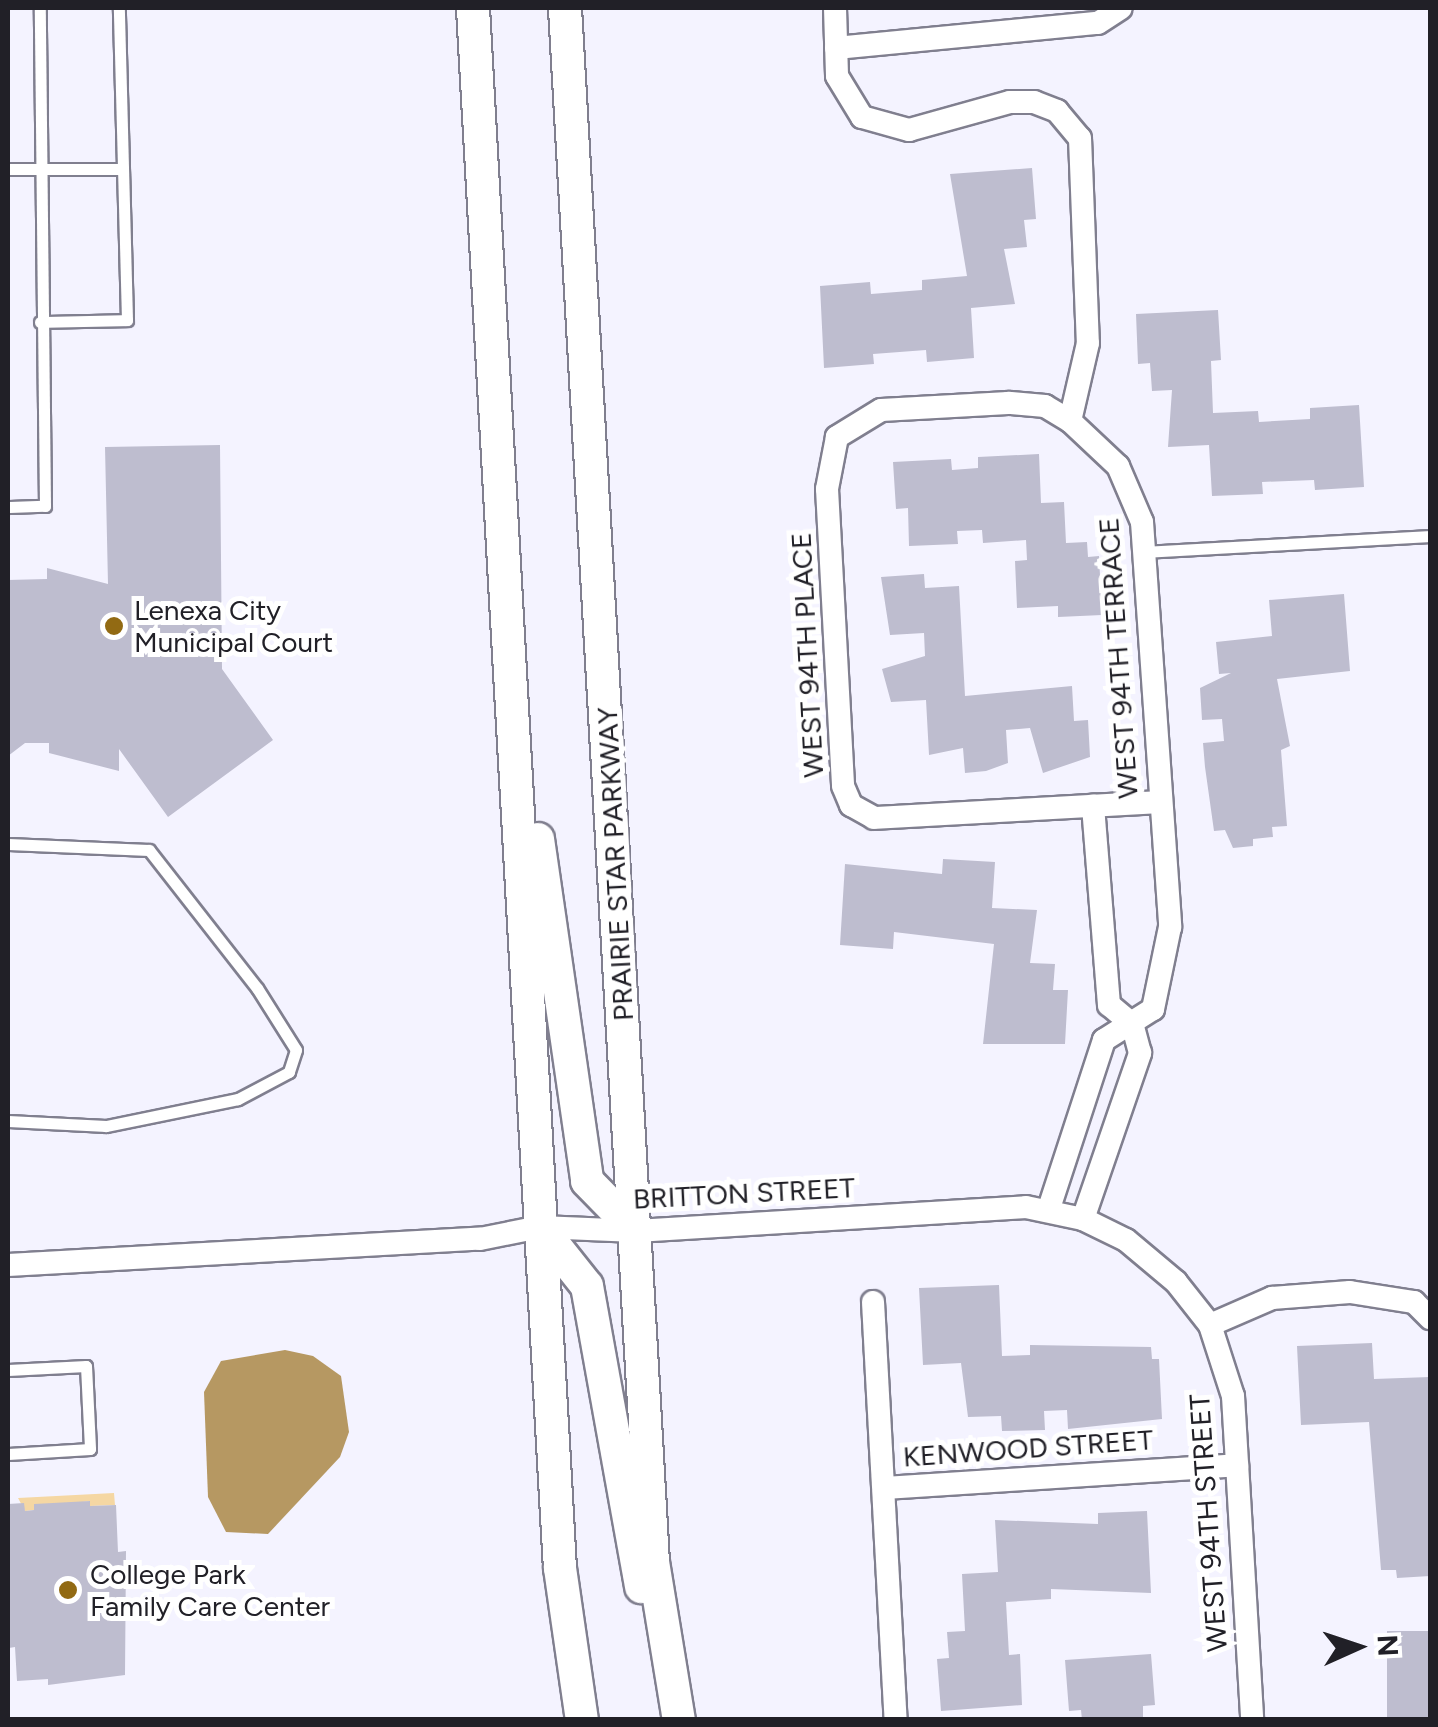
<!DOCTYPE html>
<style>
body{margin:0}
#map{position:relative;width:1438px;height:1727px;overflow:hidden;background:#f4f3ff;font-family:Figtree,sans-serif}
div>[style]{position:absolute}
.green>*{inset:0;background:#f5d7a3}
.water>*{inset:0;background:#b69862}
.building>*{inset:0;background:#bebdcf;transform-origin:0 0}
.roads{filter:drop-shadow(2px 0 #807f8f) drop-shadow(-2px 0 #807f8f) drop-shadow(0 2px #807f8f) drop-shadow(0 -2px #807f8f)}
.service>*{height:11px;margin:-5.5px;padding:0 5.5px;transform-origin:5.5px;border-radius:5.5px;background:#fff}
.minor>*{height:22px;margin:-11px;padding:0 11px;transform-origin:11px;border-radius:11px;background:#fff}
.secondary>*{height:32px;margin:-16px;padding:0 16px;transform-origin:16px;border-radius:16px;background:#fff}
.dots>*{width:28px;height:28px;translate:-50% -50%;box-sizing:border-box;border:5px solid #fff;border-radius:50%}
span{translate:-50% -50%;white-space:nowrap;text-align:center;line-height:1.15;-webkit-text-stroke:10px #fff;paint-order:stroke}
.poi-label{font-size:28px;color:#212027}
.left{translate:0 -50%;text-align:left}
.street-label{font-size:28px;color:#212027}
.frame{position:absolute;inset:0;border:10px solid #212027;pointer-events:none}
.north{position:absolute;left:1308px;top:1597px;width:100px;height:100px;-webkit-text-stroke:8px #fff;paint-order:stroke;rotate:87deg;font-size:28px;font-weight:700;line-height:40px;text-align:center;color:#212027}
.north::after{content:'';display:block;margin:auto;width:35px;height:45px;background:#212027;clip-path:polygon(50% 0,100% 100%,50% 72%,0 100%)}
</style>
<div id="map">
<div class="green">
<div style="clip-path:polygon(114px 1493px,115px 1505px,90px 1506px,89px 1501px,34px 1510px,25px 1511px,18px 1498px)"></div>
</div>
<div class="water">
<div style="clip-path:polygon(285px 1350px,313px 1356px,341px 1376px,349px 1432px,340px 1457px,268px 1534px,226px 1532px,208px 1497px,204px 1392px,221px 1361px)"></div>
</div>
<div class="building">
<div style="clip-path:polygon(1032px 168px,1036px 219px,1024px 220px,1027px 247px,1004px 249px,1015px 304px,971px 308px,974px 358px,927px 362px,926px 350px,873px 354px,874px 364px,824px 368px,820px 286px,870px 282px,871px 294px,922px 290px,922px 280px,967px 276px,950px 174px)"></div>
<div style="clip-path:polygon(1218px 310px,1221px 360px,1211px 361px,1213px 413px,1258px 411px,1259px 422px,1310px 419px,1310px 408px,1359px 405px,1364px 487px,1315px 490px,1314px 480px,1262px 482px,1263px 494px,1212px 496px,1209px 445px,1168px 447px,1172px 390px,1152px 391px,1150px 363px,1138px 364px,1136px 314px)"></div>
<div style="clip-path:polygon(220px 445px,222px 669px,273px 740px,168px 817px,119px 749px,119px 771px,49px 753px,49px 743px,25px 743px,8px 756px,8px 580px,47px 579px,47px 568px,108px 584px,105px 447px)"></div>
<div style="clip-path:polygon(1039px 454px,1041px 503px,1064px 502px,1066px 543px,1087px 542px,1088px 557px,1099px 556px,1102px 615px,1058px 617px,1058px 606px,1017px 608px,1015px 561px,1027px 560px,1026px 540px,983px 543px,982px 530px,957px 531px,958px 544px,909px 546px,908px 508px,896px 509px,893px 462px,951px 459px,952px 470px,978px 468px,978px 457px)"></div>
<div style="clip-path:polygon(924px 574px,925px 588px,959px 586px,965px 696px,1072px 686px,1074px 721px,1088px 720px,1090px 757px,1043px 773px,1030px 728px,1006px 730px,1008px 763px,986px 771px,965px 773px,963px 748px,929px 755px,926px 700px,891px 702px,882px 669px,925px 656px,924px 633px,890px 635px,881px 577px)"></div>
<div style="clip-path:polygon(1344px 594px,1350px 671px,1277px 679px,1290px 746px,1281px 750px,1287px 826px,1272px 827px,1273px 837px,1253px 839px,1253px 846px,1233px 848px,1225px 830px,1214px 831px,1205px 767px,1203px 743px,1224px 741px,1222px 719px,1202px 720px,1200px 688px,1231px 673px,1219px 674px,1216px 642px,1272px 636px,1269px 600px)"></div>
<div style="clip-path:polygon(943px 859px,995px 862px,992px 908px,1037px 910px,1030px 963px,1055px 964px,1053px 990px,1068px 990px,1065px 1044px,983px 1044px,994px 944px,894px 932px,893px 949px,840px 945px,845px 864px,942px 874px)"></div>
<div style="clip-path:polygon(999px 1285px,1002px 1356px,1030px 1355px,1030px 1345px,1151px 1347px,1152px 1359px,1159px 1359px,1162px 1419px,1068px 1429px,1067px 1410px,1044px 1411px,1045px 1430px,1002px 1431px,1001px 1416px,968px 1417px,961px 1363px,923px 1365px,919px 1288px)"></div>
<div style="clip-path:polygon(1372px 1343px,1374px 1379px,1430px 1377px,1430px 1576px,1397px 1578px,1396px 1570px,1381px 1570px,1369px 1422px,1301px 1425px,1297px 1346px)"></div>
<div style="clip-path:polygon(90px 1501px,90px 1506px,116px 1505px,118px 1552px,126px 1551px,125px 1675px,48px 1685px,48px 1679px,17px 1681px,15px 1647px,9px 1648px,8px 1504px,24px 1503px,25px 1511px,34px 1510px,34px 1504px)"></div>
<div style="clip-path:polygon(1147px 1511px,1151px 1593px,1051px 1589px,1051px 1599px,1006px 1602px,1009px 1655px,1020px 1654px,1022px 1705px,941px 1711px,937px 1659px,949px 1658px,947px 1632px,965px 1631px,962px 1574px,998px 1572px,995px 1520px,1098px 1524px,1098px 1513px)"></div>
<div style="left:1430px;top:1631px;width:89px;height:43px;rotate:90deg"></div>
<div style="clip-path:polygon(1151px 1654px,1155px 1705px,1143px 1706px,1143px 1720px,1082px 1720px,1081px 1710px,1069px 1711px,1065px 1660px)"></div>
</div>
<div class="roads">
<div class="service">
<div style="left:8px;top:169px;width:115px"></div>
<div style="left:40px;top:322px;width:87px;rotate:-1.3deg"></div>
<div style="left:127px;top:320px;width:312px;rotate:-91.5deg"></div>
<div style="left:8px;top:507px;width:37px;rotate:-2deg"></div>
<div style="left:45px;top:506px;width:498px;rotate:-90.6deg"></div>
<div style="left:1144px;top:552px;width:286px;rotate:-3.2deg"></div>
<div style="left:8px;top:844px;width:141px;rotate:2.4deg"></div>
<div style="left:149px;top:850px;width:175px;rotate:52deg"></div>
<div style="left:257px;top:988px;width:73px;rotate:57.8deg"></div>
<div style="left:296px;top:1050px;width:23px;rotate:108deg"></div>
<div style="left:289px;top:1072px;width:58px;rotate:152.1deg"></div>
<div style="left:238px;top:1099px;width:135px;rotate:168.4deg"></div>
<div style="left:106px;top:1126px;width:98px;rotate:-177.1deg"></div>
<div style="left:8px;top:1370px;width:78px;rotate:-2.9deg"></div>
<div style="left:86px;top:1366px;width:83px;rotate:87.2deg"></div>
<div style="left:90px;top:1449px;width:82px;rotate:176.5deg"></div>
</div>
<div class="minor">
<div style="left:835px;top:8px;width:68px;rotate:88.3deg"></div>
<div style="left:837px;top:76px;width:48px;rotate:58.6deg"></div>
<div style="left:862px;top:117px;width:49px;rotate:15.5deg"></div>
<div style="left:909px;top:130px;width:105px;rotate:-15.5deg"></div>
<div style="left:1010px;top:102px;width:24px"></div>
<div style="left:1034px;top:102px;width:25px;rotate:21deg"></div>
<div style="left:1057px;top:111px;width:35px;rotate:50deg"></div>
<div style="left:1080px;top:138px;width:205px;rotate:87.8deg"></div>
<div style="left:1088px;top:343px;width:80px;rotate:103deg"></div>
<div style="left:1070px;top:421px;width:66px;rotate:43.2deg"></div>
<div style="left:1118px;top:466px;width:61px;rotate:66.8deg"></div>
<div style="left:1142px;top:522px;width:406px;rotate:86deg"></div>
<div style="left:1170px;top:927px;width:84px;rotate:101.7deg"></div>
<div style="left:1153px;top:1009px;width:58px;rotate:147.7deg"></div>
<div style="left:1104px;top:1040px;width:180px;rotate:108.1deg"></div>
<div style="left:836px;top:48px;width:263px;rotate:-5.5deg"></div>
<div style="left:1098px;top:23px;width:27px;rotate:-33deg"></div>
<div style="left:1070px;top:421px;width:29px;rotate:-149deg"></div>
<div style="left:1045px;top:406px;width:37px;rotate:-175deg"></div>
<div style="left:1008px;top:403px;width:127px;rotate:176.8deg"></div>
<div style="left:881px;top:410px;width:52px;rotate:148.5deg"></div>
<div style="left:837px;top:437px;width:53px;rotate:100.9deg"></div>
<div style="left:827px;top:489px;width:297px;rotate:86.9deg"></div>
<div style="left:843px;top:786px;width:21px;rotate:67deg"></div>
<div style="left:851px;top:805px;width:26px;rotate:29deg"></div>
<div style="left:874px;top:818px;width:285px;rotate:-3.2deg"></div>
<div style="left:1083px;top:1219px;width:176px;rotate:-71deg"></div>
<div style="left:1140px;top:1053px;width:30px;rotate:-105deg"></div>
<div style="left:1132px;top:1024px;width:30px;rotate:-140deg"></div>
<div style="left:1109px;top:1005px;width:200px;rotate:-94.6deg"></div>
<div style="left:8px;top:1265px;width:473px;rotate:-3.2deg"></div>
<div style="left:480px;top:1239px;width:61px;rotate:-11.3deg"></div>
<div style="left:540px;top:1227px;width:96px;rotate:2.4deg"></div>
<div style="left:636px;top:1231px;width:391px;rotate:-3.5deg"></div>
<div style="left:1026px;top:1207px;width:58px;rotate:11.9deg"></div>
<div style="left:1083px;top:1219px;width:48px;rotate:26deg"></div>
<div style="left:1126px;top:1240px;width:65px;rotate:40deg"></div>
<div style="left:1176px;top:1282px;width:55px;rotate:51.7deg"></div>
<div style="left:1210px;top:1325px;width:68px;rotate:-23.5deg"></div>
<div style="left:1272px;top:1298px;width:78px;rotate:-4.4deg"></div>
<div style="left:1350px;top:1292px;width:65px;rotate:8.9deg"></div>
<div style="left:1414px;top:1302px;width:23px;rotate:45deg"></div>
<div style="left:873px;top:1302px;width:419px;rotate:86.9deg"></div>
<div style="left:1210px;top:1325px;width:75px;rotate:72.1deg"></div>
<div style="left:1233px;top:1396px;width:325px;rotate:86.6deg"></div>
<div style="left:884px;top:1488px;width:354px;rotate:-3.7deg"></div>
</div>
<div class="secondary">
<div style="left:473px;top:8px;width:1562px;rotate:86.81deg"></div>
<div style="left:560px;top:1568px;width:154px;rotate:81.8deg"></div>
<div style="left:565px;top:8px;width:1556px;rotate:86.76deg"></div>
<div style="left:653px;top:1562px;width:160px;rotate:80.7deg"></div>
<div style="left:538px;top:839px;width:345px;rotate:81.8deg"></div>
<div style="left:587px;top:1181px;width:70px;rotate:45.6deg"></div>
<div style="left:540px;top:1227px;width:75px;rotate:51.5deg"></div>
<div style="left:587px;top:1286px;width:306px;rotate:79.8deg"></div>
</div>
</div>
<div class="dots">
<div style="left:114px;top:626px;background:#926a13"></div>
<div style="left:68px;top:1590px;background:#926a13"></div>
</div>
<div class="poi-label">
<span class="left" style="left:134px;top:626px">Lenexa City<br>Municipal Court</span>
<span class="left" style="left:90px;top:1590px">College Park<br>Family Care Center</span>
</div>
<div class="street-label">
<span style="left:807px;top:655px;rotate:-93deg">WEST 94TH PLACE</span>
<span style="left:1118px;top:658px;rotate:-94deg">WEST 94TH TERRACE</span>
<span style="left:615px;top:864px;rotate:-93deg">PRAIRIE STAR PARKWAY</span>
<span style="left:744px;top:1193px;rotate:-3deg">BRITTON STREET</span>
<span style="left:1028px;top:1448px;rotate:-4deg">KENWOOD STREET</span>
<span style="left:1208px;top:1523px;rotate:-94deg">WEST 94TH STREET</span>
</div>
<div class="frame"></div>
<div class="north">N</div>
</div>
